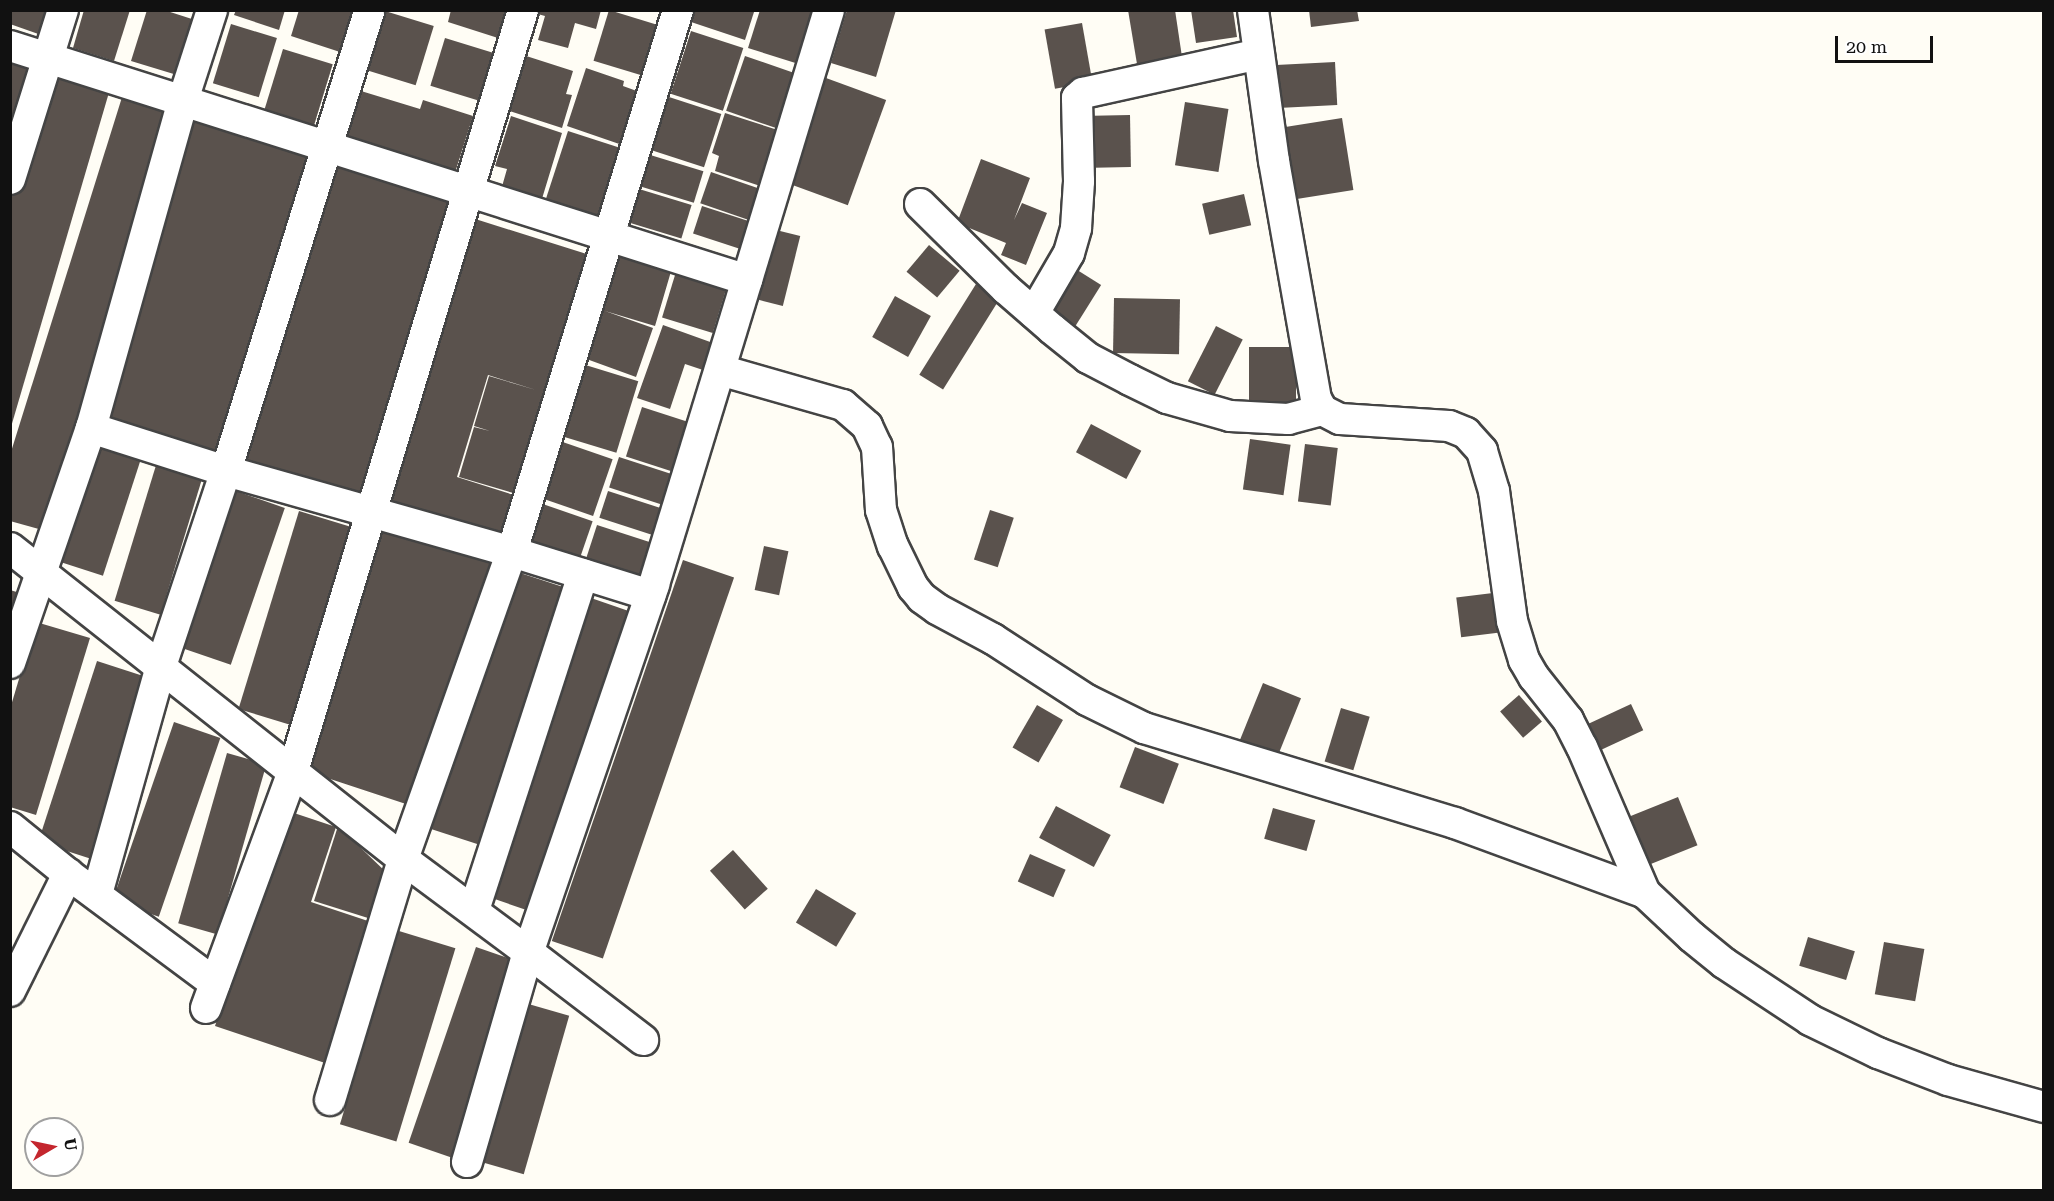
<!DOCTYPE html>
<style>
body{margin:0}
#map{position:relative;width:2054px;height:1201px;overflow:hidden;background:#fffdf5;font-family:"Roboto Serif",serif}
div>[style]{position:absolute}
.building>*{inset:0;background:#5a524d;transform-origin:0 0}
.roads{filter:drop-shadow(2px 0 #444) drop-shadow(-2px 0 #444) drop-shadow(0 2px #444) drop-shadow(0 -2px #444)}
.minor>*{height:30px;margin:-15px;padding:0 15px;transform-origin:15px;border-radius:15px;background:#fff}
span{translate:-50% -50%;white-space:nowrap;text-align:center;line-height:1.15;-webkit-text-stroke:6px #fff;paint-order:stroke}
.frame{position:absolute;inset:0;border:12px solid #111;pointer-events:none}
.north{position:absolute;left:24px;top:1117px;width:60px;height:60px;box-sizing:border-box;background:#fff;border:2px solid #a0a0a0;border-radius:50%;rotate:81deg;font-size:16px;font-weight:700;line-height:24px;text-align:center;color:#111}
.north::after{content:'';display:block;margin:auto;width:21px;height:27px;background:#c4262e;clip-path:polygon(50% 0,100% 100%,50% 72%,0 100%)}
.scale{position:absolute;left:1835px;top:36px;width:98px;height:27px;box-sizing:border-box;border:3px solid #111;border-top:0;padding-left:8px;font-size:18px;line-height:21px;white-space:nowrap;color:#111;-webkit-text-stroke:4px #fff;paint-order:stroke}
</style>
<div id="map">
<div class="building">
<div style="clip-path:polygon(10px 10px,52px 10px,44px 36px,10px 24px)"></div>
<div style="clip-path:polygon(84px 10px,130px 10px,114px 61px,73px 48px)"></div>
<div style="clip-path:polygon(147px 10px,164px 10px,195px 20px,177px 75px,131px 61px)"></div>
<div style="clip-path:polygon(236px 10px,285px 10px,279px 30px,234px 15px)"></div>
<div style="clip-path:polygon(299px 10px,353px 10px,340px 52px,291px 36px)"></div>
<div style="clip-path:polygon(451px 10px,507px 10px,498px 38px,448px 22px)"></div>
<div style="clip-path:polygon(534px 10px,601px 10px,596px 29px,575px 23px,568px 48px,538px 40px,545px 16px,534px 13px)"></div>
<div style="left:609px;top:10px;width:57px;height:53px;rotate:17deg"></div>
<div style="clip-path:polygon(692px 10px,750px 10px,754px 12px,745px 40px,688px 21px)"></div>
<div style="clip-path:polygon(760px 10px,822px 10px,805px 66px,748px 48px)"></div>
<div style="clip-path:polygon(847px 10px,896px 10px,876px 77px,831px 63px)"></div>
<div style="clip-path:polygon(1128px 10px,1175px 10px,1182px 57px,1137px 64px)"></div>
<div style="clip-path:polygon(1191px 10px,1233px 10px,1237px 37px,1196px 43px)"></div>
<div style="clip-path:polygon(1309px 10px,1357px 10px,1359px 21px,1311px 27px)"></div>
<div style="left:385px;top:11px;width:51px;height:62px;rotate:17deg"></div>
<div style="left:1082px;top:23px;width:60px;height:38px;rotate:80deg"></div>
<div style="left:231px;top:24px;width:48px;height:62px;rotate:17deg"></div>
<div style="left:691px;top:31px;width:55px;height:66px;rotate:18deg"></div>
<div style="left:445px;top:38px;width:51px;height:50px;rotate:17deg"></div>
<div style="left:283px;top:49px;width:52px;height:69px;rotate:17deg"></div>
<div style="clip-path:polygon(520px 54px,573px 71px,566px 94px,572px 95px,562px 128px,503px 109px)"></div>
<div style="left:745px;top:56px;width:59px;height:58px;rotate:19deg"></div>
<div style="clip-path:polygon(10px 60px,38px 68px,10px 152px)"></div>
<div style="left:1335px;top:62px;width:43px;height:64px;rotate:87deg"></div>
<div style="clip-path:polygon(586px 68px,624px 81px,623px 86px,645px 94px,628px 147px,567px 126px)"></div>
<div style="clip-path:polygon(49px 71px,110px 89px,11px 427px,10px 197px)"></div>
<div style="left:826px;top:78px;width:64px;height:112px;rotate:20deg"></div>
<div style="clip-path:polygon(361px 91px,420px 109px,423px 100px,473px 116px,454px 176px,345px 141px)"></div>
<div style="clip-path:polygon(123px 94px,174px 110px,46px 531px,10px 521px,10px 455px)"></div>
<div style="left:669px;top:97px;width:55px;height:56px;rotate:18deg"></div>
<div style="left:1185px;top:102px;width:44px;height:64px;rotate:9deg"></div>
<div style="left:185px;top:113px;width:130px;height:320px;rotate:16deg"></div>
<div style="clip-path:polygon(725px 113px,784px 132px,766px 188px,715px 171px,719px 156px,712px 153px)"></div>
<div style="left:1130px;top:115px;width:52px;height:37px;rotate:89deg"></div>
<div style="clip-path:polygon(511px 116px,562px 133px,541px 202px,501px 190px,507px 169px,495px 166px)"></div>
<div style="left:1342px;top:118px;width:73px;height:59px;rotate:81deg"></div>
<div style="left:568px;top:131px;width:61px;height:71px;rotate:18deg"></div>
<div style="left:647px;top:154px;width:59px;height:33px;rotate:17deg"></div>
<div style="clip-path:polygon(981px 159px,1030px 178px,1014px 220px,1022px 203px,1047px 213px,1026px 265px,1001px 255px,1006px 243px,957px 223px)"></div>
<div style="left:334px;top:164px;width:135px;height:313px;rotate:18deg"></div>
<div style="left:711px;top:172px;width:59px;height:33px;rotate:19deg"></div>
<div style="left:639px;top:189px;width:55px;height:35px;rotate:17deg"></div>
<div style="left:1244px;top:194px;width:32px;height:43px;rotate:77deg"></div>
<div style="left:702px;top:206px;width:57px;height:29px;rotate:18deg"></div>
<div style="clip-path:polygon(469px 217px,593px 256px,520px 495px,459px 477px,474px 427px,490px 431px,474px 426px,489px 376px,536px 390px,488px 375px,474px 421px,457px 477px,520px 497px,507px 542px,382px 504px)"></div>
<div style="left:776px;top:230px;width:25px;height:72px;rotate:14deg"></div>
<div style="left:929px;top:245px;width:40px;height:35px;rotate:40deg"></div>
<div style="clip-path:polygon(614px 251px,672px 268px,655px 326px,605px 311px,653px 328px,636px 377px,581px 357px)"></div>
<div style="left:679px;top:262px;width:53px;height:58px;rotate:17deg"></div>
<div style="left:1074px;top:268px;width:32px;height:57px;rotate:32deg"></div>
<div style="left:976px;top:284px;width:28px;height:107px;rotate:32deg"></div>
<div style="left:895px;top:296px;width:41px;height:47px;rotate:29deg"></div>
<div style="left:1114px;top:298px;width:66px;height:55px;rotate:1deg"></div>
<div style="clip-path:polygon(663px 325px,713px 343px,703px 370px,685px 364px,670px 409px,637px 398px)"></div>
<div style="left:1216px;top:326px;width:30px;height:62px;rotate:27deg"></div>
<div style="left:1249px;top:347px;width:47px;height:59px"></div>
<div style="left:579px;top:363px;width:62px;height:75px;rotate:17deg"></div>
<div style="left:642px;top:407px;width:52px;height:52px;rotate:18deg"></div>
<div style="left:1091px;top:424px;width:57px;height:32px;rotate:28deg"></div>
<div style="left:554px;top:439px;width:62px;height:60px;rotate:19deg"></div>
<div style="left:1250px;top:439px;width:41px;height:51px;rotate:8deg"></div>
<div style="left:1305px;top:444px;width:33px;height:58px;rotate:7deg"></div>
<div style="left:95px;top:445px;width:48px;height:122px;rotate:18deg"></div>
<div style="left:619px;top:457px;width:60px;height:32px;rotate:18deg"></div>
<div style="left:157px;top:462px;width:48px;height:145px;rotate:17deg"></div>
<div style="left:230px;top:489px;width:58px;height:166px;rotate:19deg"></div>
<div style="left:608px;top:491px;width:60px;height:28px;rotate:18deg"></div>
<div style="left:534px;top:501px;width:62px;height:44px;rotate:19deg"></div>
<div style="left:990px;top:510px;width:25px;height:52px;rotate:18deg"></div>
<div style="left:299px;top:511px;width:65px;height:207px;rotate:17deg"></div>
<div style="left:597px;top:525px;width:60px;height:37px;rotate:18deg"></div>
<div style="clip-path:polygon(381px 527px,490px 563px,433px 730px,412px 806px,303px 770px)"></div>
<div style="left:764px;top:546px;width:25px;height:45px;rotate:12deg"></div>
<div style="left:683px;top:560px;width:54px;height:403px;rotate:19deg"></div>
<div style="left:514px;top:571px;width:59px;height:271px;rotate:18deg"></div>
<div style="clip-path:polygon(10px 590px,20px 593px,10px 624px)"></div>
<div style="left:1493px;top:593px;width:40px;height:37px;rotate:83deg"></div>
<div style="left:591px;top:598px;width:49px;height:316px;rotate:19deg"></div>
<div style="clip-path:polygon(36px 622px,90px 638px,36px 815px,10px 807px,10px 709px)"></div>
<div style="left:97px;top:661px;width:60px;height:190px;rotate:18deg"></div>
<div style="left:1263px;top:683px;width:41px;height:64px;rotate:22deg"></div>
<div style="left:1519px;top:695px;width:35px;height:25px;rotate:49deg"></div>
<div style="left:1631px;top:704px;width:29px;height:54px;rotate:65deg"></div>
<div style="left:1037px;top:705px;width:30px;height:49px;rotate:30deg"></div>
<div style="left:1341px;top:708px;width:30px;height:56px;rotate:17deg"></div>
<div style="left:174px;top:722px;width:49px;height:189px;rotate:19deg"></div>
<div style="left:1135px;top:747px;width:47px;height:43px;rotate:21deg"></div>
<div style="left:227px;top:753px;width:41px;height:177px;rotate:16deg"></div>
<div style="left:1678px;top:797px;width:52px;height:57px;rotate:68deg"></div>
<div style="left:1056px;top:806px;width:62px;height:36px;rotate:28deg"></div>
<div style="left:1273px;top:808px;width:44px;height:32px;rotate:16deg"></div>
<div style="clip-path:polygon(285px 810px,336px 827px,311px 902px,371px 922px,325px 1063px,215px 1026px)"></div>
<div style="clip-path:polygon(338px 826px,388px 874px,368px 918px,314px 901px)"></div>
<div style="left:733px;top:850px;width:52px;height:31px;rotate:48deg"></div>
<div style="left:1030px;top:854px;width:39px;height:30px;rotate:24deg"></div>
<div style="left:816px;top:889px;width:47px;height:39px;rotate:31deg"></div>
<div style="left:399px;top:931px;width:59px;height:202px;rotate:17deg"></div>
<div style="left:1808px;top:937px;width:49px;height:30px;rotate:17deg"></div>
<div style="left:1884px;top:942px;width:41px;height:53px;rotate:10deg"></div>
<div style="left:476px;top:947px;width:46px;height:207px;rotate:19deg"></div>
<div style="left:525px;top:1003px;width:46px;height:165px;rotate:16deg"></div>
</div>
<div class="roads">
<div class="minor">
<div style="left:1253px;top:10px;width:152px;rotate:82.1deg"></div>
<div style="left:1274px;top:161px;width:242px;rotate:80deg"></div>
<div style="left:1316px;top:399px;width:13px;rotate:61deg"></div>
<div style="left:1322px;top:410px;width:20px;rotate:27deg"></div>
<div style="left:1340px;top:419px;width:109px;rotate:3.7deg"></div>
<div style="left:1449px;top:426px;width:18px;rotate:22deg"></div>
<div style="left:1466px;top:433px;width:24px;rotate:48deg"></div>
<div style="left:1482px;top:451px;width:42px;rotate:73.3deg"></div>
<div style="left:1494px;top:491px;width:131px;rotate:82.1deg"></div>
<div style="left:1512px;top:621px;width:41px;rotate:72.9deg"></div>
<div style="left:1524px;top:660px;width:20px;rotate:60deg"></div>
<div style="left:1534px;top:677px;width:55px;rotate:51.7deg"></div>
<div style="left:1568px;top:720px;width:30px;rotate:63deg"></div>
<div style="left:1582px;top:747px;width:159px;rotate:66.7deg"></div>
<div style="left:1645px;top:893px;width:64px;rotate:43.1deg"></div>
<div style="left:1692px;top:937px;width:41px;rotate:39.1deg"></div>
<div style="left:1724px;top:963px;width:103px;rotate:33.5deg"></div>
<div style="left:1810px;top:1020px;width:76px;rotate:25.9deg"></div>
<div style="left:1878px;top:1053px;width:75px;rotate:21.1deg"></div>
<div style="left:1948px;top:1080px;width:100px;rotate:15.7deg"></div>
<div style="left:10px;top:46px;width:773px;rotate:17.61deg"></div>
<div style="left:747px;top:280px;width:319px;rotate:107deg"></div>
<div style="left:654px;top:585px;width:388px;rotate:108.9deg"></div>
<div style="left:528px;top:952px;width:156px;rotate:-143.4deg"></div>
<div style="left:403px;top:859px;width:501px;rotate:-141.64deg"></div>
<div style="left:10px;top:179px;width:177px;rotate:-72.6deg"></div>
<div style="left:920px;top:204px;width:121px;rotate:44.7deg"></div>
<div style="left:1006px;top:289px;width:61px;rotate:41deg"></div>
<div style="left:1052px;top:329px;width:46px;rotate:38.9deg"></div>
<div style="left:1088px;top:358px;width:47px;rotate:27.6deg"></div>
<div style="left:1130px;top:380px;width:41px;rotate:25.9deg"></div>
<div style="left:1167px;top:398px;width:66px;rotate:15.9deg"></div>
<div style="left:1230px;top:416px;width:58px;rotate:3deg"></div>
<div style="left:1288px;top:419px;width:35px;rotate:-15deg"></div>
<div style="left:747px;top:280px;width:282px;rotate:-73.1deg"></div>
<div style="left:1034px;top:313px;width:69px;rotate:-59.7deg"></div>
<div style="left:1069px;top:253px;width:26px;rotate:-74deg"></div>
<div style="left:1076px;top:228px;width:47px;rotate:-86.3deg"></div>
<div style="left:1079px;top:181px;width:83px;rotate:-91.4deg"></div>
<div style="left:1077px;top:98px;width:8px;rotate:-40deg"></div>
<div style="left:1083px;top:93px;width:180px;rotate:-12.5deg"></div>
<div style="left:720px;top:370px;width:128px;rotate:15.9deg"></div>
<div style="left:843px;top:405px;width:32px;rotate:41deg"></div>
<div style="left:867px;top:426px;width:23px;rotate:65deg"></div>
<div style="left:877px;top:447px;width:63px;rotate:86.4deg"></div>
<div style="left:881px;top:510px;width:38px;rotate:72deg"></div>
<div style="left:893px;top:546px;width:46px;rotate:64deg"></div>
<div style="left:913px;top:587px;width:14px;rotate:51deg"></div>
<div style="left:922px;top:598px;width:19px;rotate:36deg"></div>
<div style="left:937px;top:609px;width:64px;rotate:28.2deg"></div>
<div style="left:993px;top:639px;width:112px;rotate:33deg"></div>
<div style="left:1087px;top:700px;width:64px;rotate:26.2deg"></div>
<div style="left:1144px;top:728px;width:325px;rotate:17deg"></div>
<div style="left:1455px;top:823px;width:202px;rotate:20.2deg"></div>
<div style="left:91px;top:428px;width:341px;rotate:-74.3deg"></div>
<div style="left:183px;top:100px;width:95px;rotate:-72.1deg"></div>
<div style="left:10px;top:663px;width:249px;rotate:-71deg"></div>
<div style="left:91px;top:428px;width:142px;rotate:17.7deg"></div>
<div style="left:226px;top:471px;width:297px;rotate:15.8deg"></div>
<div style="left:512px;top:552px;width:145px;rotate:17.3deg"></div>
<div style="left:10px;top:827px;width:75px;rotate:39deg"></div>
<div style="left:68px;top:874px;width:183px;rotate:36.6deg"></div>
<div style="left:97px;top:894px;width:237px;rotate:-74.3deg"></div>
<div style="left:161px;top:666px;width:206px;rotate:-71.6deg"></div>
<div style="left:226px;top:471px;width:483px;rotate:-72.7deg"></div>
<div style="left:474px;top:910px;width:353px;rotate:-72deg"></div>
<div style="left:10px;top:991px;width:131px;rotate:-63.6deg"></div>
<div style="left:206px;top:1008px;width:252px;rotate:-69.8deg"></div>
<div style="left:293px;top:771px;width:795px;rotate:-73.18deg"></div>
<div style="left:330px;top:1100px;width:252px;rotate:-73.1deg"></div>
<div style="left:403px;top:859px;width:326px;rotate:-70.5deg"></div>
<div style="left:512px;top:552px;width:567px;rotate:-72.97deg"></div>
<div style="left:467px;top:1162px;width:219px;rotate:-73.8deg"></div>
<div style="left:528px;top:952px;width:145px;rotate:37.4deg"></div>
</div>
</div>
<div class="frame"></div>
<div class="north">U</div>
<div class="scale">20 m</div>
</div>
